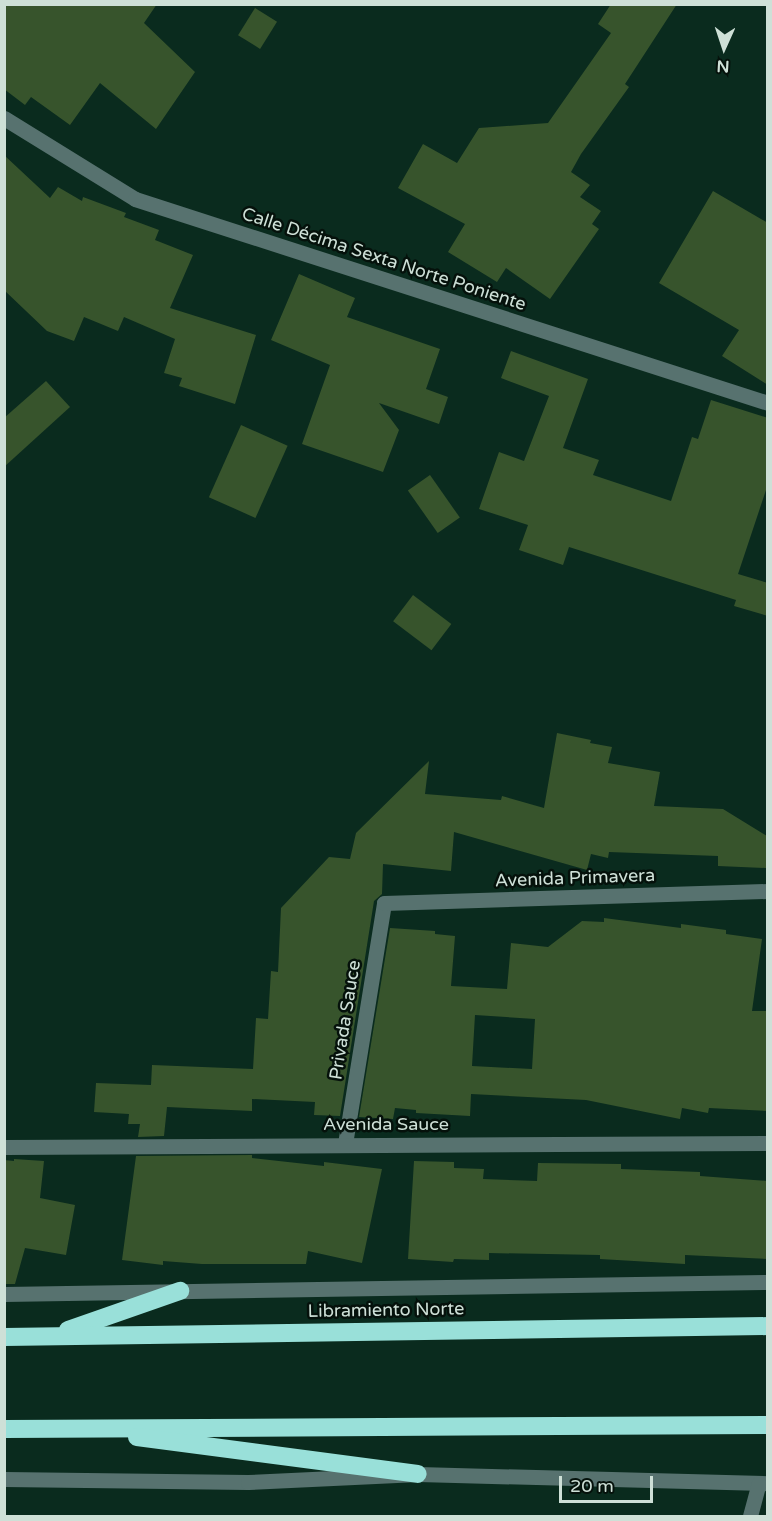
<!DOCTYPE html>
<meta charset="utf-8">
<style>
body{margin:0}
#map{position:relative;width:772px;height:1521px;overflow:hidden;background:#0a2b1e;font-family:"Varela Round",sans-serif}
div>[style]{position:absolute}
.building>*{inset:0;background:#37542c;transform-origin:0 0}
.minor>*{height:15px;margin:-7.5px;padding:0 7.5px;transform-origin:7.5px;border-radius:7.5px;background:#57726f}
.highway>*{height:18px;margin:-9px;padding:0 9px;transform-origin:9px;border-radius:9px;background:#99e0d9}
span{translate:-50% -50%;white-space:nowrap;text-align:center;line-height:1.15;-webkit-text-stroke:5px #05110b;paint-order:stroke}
.street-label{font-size:18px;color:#cee0d7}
.frame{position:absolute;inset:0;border:6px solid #cee0d7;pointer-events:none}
.north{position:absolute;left:694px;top:18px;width:60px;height:60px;-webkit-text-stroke:4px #05110b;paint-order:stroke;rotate:183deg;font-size:16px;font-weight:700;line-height:24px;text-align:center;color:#cee0d7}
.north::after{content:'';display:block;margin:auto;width:21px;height:27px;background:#cee0d7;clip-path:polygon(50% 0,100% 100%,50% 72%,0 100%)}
.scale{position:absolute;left:559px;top:1476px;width:94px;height:27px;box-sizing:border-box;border:3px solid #cee0d7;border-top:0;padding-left:8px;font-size:18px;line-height:21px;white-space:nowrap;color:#cee0d7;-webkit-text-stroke:4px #05110b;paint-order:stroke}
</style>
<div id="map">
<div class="building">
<div style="clip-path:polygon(4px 4px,157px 4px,144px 23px,195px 72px,156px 129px,100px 83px,70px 125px,31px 97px,25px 105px,4px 89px)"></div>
<div style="clip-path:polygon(611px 4px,677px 4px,625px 84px,629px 87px,581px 154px,571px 172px,590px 185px,580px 197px,601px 211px,592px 224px,599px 229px,550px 299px,506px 268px,497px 282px,448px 252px,465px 224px,398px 188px,423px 144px,457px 163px,479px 128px,548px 123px,611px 33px,598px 24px)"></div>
<div style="left:255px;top:8px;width:26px;height:32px;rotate:32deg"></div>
<div style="clip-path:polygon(4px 155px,50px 198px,58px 187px,82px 201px,83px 197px,126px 213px,124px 217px,159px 230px,155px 240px,193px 255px,170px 308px,256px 335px,235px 404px,179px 386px,182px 378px,164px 373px,175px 339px,124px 317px,118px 331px,84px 317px,74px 341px,47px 331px,4px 290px)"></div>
<div style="clip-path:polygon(713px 191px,768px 223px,768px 385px,722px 356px,739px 330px,659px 283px)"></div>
<div style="clip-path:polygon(299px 274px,355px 298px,347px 317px,440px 349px,426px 389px,448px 397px,439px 424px,379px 403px,399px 430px,383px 472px,302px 444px,330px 365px,271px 340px)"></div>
<div style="clip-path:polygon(511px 351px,588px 379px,563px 448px,599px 460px,593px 475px,671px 501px,692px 437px,698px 439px,711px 400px,768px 418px,768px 484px,738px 574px,768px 583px,768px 616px,734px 606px,736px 600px,569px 547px,563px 565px,519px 550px,528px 525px,479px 509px,499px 452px,524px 461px,549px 396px,501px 378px)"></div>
<div style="clip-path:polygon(46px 381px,70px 407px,4px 467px,4px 418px)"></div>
<div style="left:241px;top:425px;width:51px;height:79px;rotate:24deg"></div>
<div style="left:430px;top:475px;width:52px;height:27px;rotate:55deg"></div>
<div style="left:413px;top:595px;width:48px;height:33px;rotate:37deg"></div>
<div style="clip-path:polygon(557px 733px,591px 740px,590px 743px,612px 747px,608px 763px,660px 772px,654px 806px,723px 809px,767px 836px,766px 868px,718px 866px,718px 856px,609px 852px,608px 858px,591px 854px,587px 870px,454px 832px,451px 871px,383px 864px,382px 894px,374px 901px,340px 1116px,314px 1115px,315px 1102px,252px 1099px,252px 1111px,167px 1107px,164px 1136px,138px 1137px,140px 1124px,128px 1124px,129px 1114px,94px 1112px,96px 1083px,151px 1085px,152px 1065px,253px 1069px,256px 1018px,268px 1019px,271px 971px,278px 972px,281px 908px,329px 857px,350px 859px,356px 833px,429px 761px,425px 794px,501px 800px,502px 796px,544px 808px)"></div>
<div style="clip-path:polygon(evenodd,604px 918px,681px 928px,681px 924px,726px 930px,726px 934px,762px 939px,752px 1011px,768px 1011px,768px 1111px,709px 1108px,708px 1113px,682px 1108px,680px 1119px,586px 1100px,471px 1094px,470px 1116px,416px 1113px,416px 1110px,395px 1108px,393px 1119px,359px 1117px,390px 928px,435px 931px,435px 934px,455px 936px,451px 986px,507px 989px,511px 943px,548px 947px,582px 921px,604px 922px,604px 918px,475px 1015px,535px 1019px,532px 1069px,472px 1066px,475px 1015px)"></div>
<div style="clip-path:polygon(252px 1155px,252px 1158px,324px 1166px,324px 1162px,382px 1169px,362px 1263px,308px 1251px,306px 1264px,202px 1264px,163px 1261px,163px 1265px,122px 1260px,136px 1156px)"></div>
<div style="clip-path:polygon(14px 1159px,44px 1161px,40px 1198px,75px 1205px,66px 1255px,25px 1248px,15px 1284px,4px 1284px,4px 1160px,14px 1161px)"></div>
<div style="clip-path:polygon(414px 1161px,454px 1162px,454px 1168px,484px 1169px,483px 1179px,537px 1181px,538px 1163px,621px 1164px,621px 1169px,700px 1172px,700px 1176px,768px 1181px,768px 1259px,685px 1255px,685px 1264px,600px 1259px,600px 1255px,489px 1253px,489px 1260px,454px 1259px,453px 1262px,408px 1259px)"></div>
</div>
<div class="minor">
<div style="left:4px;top:118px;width:154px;rotate:31.7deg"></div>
<div style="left:135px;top:199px;width:665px;rotate:17.86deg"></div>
<div style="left:345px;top:1144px;width:244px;rotate:-80.8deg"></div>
<div style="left:384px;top:903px;width:384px;rotate:-1.8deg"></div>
<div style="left:4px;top:1147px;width:764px;rotate:-0.3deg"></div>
<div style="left:4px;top:1294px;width:764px;rotate:-0.9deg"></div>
<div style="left:4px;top:1479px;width:244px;rotate:0.7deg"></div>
<div style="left:248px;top:1482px;width:170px;rotate:-2.7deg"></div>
<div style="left:418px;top:1474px;width:350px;rotate:1.5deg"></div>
<div style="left:750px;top:1516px;width:34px;rotate:-75deg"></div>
</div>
<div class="highway">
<div style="left:68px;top:1330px;width:119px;rotate:-19.2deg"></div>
<div style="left:4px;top:1337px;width:764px;rotate:-0.82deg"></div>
<div style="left:4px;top:1429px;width:764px;rotate:-0.3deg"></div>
<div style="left:137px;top:1437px;width:283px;rotate:7.5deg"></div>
</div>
<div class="street-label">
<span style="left:384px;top:259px;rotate:18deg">Calle Décima Sexta Norte Poniente</span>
<span style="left:575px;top:878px;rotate:-2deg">Avenida Primavera</span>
<span style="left:345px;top:1020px;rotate:-81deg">Privada Sauce</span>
<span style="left:386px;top:1124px">Avenida Sauce</span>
<span style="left:386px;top:1310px;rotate:-1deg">Libramiento Norte</span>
</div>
<div class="frame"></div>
<div class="north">N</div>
<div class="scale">20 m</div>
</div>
